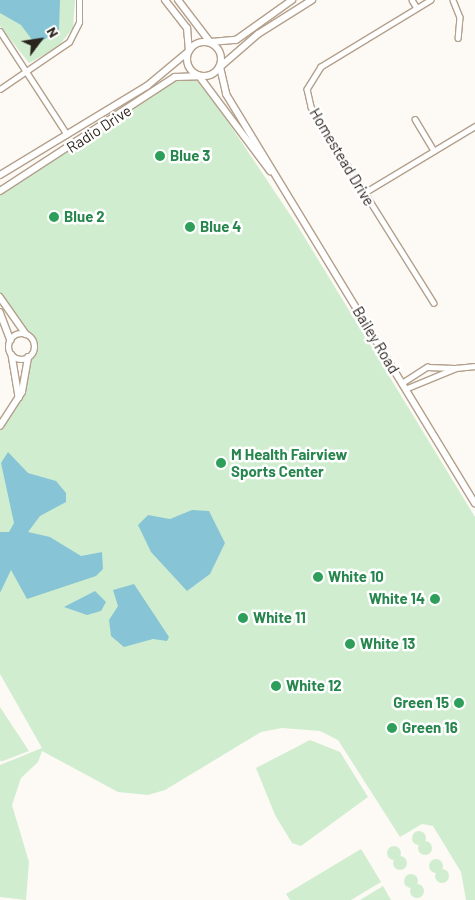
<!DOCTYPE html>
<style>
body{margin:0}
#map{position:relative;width:475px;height:900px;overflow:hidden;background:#fdf9f4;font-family:Barlow,sans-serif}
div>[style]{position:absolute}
.green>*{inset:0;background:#d0eecf}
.round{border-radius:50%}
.water>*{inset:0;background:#87c4d6}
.roads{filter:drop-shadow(1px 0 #b3a08c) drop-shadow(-1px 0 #b3a08c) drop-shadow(0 1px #b3a08c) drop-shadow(0 -1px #b3a08c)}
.minor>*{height:4.5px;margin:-2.25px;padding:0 2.25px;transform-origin:2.25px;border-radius:2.25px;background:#fff}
.tertiary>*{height:5.5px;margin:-2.75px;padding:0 2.75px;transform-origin:2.75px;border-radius:2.75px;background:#fff}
.tertiary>.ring{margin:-2.75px;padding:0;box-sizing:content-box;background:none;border:5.5px solid #fff;border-radius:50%}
.secondary>*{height:6px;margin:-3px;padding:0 3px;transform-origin:3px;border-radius:3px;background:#fff}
.secondary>.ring{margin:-3px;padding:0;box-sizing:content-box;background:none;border:6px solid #fff;border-radius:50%}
.dots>*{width:14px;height:14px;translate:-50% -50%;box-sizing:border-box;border:2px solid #fff;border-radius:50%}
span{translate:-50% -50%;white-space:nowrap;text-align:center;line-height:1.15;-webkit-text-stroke:5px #fff;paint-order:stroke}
.street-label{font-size:15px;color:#2b241c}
.leisure-label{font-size:15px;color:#27864d;font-weight:700}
.left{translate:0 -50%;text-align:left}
.right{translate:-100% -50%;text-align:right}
.north{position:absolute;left:15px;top:15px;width:50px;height:50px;-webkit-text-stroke:4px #fff;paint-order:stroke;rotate:59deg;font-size:14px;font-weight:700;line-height:20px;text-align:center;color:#2b241c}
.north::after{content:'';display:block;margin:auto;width:18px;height:22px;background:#2b241c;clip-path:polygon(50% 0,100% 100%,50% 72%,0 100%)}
</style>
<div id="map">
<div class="green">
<div style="clip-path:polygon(0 0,75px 0,73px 28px,57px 48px,29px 63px,0 26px)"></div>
<div style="clip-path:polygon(189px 75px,202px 83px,297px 225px,475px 517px,475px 900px,466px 900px,461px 872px,433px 826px,422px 824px,400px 837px,338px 740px,320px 731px,282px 728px,261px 732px,165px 790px,148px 795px,118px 792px,42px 751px,38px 762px,21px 778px,12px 805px,29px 862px,26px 900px,0 897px,0 765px,42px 748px,0 674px,0 426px,15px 406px,34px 346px,0 297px,0 191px,172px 79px)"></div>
<div style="clip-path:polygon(0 707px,29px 751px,3px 761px,0 761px)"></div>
<div style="clip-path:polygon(310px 740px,340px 752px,368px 797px,301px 846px,292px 843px,275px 815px,256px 768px)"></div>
<div class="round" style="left:412px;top:831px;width:14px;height:14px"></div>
<div class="round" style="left:418px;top:841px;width:14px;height:14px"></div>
<div class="round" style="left:387px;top:846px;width:14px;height:14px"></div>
<div style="clip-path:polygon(361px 849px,381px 882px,351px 900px,290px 900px,286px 894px)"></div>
<div class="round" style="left:393px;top:856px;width:14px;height:14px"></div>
<div class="round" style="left:429px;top:859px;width:14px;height:14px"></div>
<div class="round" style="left:435px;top:869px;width:14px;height:14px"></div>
<div class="round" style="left:404px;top:874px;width:14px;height:14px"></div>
<div class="round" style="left:410px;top:884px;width:14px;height:14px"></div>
<div style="clip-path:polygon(383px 886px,391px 900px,360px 900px)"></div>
</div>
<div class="water">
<div style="clip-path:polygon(0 0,60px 0,59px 30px,36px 45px,21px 25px,0 13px)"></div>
<div style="clip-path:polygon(8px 452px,28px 473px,56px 481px,66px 493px,66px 502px,40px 516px,28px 532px,50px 537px,81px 556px,102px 552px,103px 569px,96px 576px,27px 599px,11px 570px,0 593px,0 532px,9px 532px,14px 523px,1px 463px)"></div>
<div style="clip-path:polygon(192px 510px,209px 511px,225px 543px,210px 574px,187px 591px,151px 552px,138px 525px,148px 515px,170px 519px)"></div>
<div style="clip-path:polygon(134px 584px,169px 637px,167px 641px,153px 639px,124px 647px,111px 636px,109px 620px,118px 606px,113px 590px)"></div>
<div style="clip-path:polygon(95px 591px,106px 602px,101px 611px,87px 615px,64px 607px)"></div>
</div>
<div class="roads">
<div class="minor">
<div style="left:412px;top:0;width:9px;rotate:58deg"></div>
<div style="left:431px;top:0;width:129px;rotate:148.7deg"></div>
<div style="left:321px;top:67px;width:26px;rotate:122deg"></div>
<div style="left:307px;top:89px;width:18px;rotate:77deg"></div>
<div style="left:311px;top:107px;width:231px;rotate:57.9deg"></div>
<div style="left:453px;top:0;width:18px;rotate:68deg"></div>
<div style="left:460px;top:17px;width:21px;rotate:95deg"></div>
<div style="left:0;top:31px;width:123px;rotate:57deg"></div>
<div style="left:0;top:89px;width:83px;rotate:-34.3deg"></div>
<div style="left:69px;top:42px;width:22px;rotate:-63deg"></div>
<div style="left:79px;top:22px;width:22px;rotate:-90deg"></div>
<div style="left:415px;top:119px;width:37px;rotate:59deg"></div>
<div style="left:364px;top:193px;width:130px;rotate:-31.1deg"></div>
<div style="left:402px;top:383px;width:30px;rotate:-33deg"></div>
<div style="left:427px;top:367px;width:27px;rotate:2deg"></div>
<div style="left:405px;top:389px;width:55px;rotate:-22.4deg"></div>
<div style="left:456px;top:368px;width:19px;rotate:-6deg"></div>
</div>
<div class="tertiary">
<div style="left:0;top:297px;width:45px;rotate:54.9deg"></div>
<div style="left:0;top:312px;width:30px;rotate:69deg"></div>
<div class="ring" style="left:9px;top:334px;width:20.5px;height:20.5px"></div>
<div style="left:12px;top:355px;width:43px;rotate:80.5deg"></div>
<div style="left:0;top:426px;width:40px;rotate:-57.1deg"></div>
<div style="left:22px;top:392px;width:35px;rotate:-80deg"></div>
</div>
<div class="secondary">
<div style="left:165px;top:0;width:36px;rotate:52deg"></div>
<div style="left:187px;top:28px;width:22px;rotate:85deg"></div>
<div style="left:178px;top:0;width:53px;rotate:52.7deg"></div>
<div style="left:211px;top:42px;width:25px;rotate:-5deg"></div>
<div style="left:236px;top:40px;width:69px;rotate:-35.5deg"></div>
<div class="ring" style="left:187px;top:42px;width:28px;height:28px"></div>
<div style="left:220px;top:67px;width:28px;rotate:77deg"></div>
<div style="left:226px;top:94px;width:479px;rotate:58.7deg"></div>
<div style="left:220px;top:67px;width:50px;rotate:-41deg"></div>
<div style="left:258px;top:34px;width:64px;rotate:-32.2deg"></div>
<div style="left:199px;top:76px;width:119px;rotate:53.2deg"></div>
<div style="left:0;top:175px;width:172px;rotate:-31.2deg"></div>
<div style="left:147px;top:86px;width:55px;rotate:-39.8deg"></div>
<div style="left:0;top:191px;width:209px;rotate:-33.1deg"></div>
<div style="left:175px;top:77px;width:24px;rotate:-2deg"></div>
</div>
</div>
<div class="dots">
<div style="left:160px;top:156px;background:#2e9e5b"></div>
<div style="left:54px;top:217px;background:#2e9e5b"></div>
<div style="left:190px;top:227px;background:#2e9e5b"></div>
<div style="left:221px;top:463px;background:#2e9e5b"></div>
<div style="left:318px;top:577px;background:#2e9e5b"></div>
<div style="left:435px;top:599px;background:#2e9e5b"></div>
<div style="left:243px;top:618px;background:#2e9e5b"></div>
<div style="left:350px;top:644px;background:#2e9e5b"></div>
<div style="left:276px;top:686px;background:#2e9e5b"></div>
<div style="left:459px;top:703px;background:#2e9e5b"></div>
<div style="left:392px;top:728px;background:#2e9e5b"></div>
</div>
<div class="street-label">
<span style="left:99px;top:129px;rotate:-33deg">Radio Drive</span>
<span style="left:342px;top:157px;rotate:59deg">Homestead Drive</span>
<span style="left:376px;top:340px;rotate:59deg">Bailey Road</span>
</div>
<div class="leisure-label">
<span class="left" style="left:170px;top:156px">Blue 3</span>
<span class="left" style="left:64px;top:217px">Blue 2</span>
<span class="left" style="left:200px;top:227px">Blue 4</span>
<span class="left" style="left:231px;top:463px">M Health Fairview<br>Sports Center</span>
<span class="left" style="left:328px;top:577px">White 10</span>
<span class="right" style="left:425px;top:599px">White 14</span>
<span class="left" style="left:253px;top:618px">White 11</span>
<span class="left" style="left:360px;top:644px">White 13</span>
<span class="left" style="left:286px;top:686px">White 12</span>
<span class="right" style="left:449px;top:703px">Green 15</span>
<span class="left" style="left:402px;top:728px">Green 16</span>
</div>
<div class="north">N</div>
</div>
